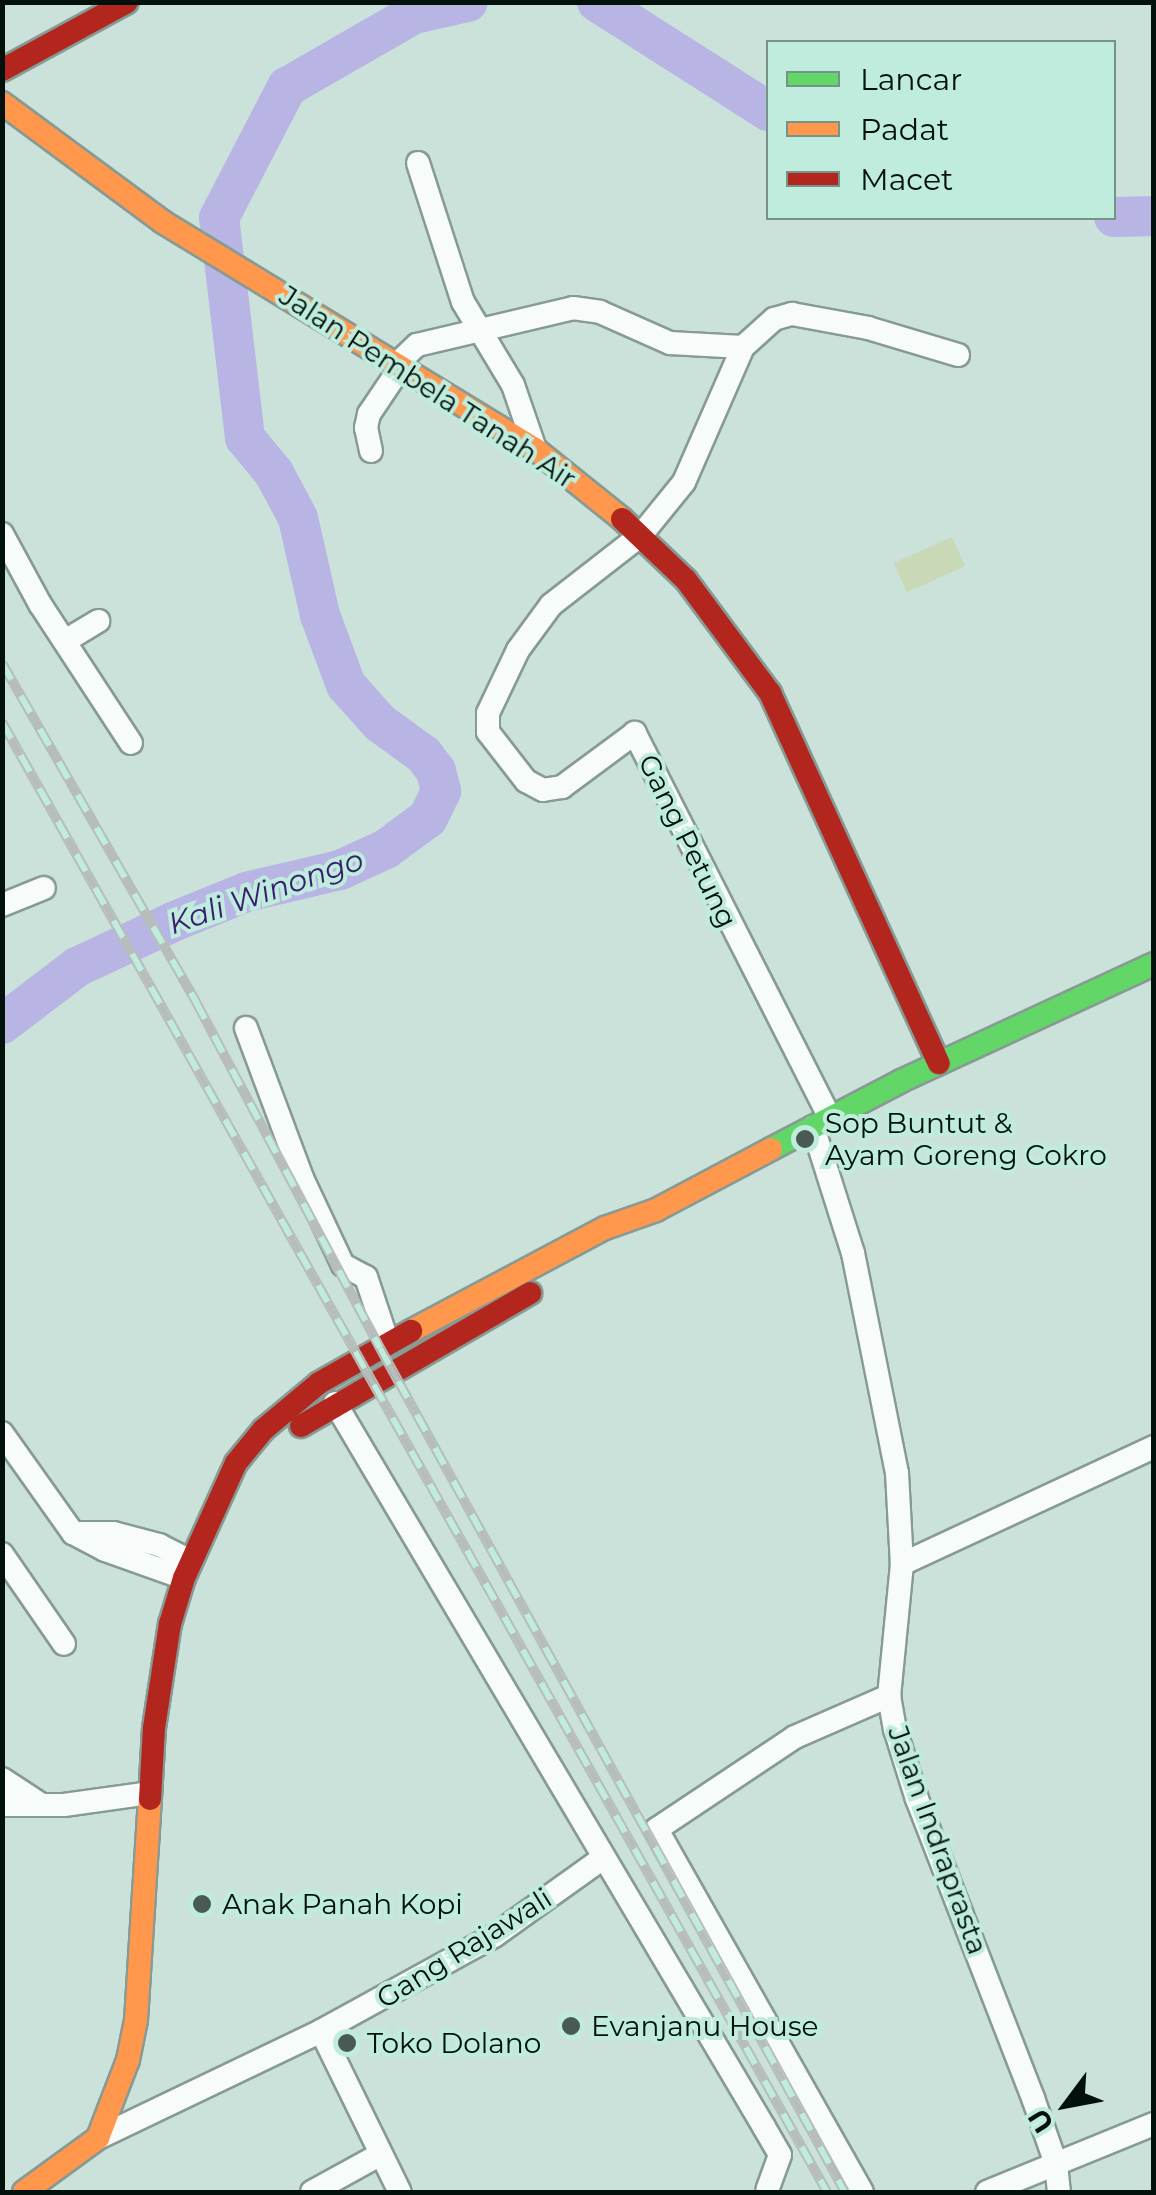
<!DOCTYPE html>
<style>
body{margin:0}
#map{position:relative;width:1156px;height:2195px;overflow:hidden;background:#cae2da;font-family:Montserrat,sans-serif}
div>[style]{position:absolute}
.green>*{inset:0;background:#c9d8b6;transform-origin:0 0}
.river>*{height:40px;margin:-20px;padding:0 20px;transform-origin:20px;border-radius:20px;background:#b8b4e4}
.roads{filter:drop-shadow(2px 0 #879a94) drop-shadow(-2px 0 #879a94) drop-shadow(0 2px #879a94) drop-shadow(0 -2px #879a94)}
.street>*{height:22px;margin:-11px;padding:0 11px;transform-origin:11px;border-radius:11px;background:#f7fbf9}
.fast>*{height:22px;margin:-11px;padding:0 11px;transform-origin:11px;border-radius:11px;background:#63d668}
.slow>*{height:22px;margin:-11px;padding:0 11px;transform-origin:11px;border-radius:11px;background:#ff974d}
.jam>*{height:22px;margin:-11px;padding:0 11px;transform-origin:11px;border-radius:11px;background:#b3261e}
.rail>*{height:10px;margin-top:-5px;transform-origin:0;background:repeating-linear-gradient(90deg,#bfecdd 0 19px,#b6bdbb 0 38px);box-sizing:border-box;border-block:2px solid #b6bdbb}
.dots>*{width:28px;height:28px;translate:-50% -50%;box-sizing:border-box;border:5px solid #bfecdd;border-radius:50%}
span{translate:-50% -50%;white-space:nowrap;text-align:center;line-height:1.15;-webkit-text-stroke:8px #bfecdd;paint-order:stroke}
.street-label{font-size:28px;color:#03110d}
.poi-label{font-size:28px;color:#03110d}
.left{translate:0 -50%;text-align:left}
.water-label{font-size:30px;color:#391e6f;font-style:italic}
.frame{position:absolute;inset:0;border:5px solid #03110d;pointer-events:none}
.legend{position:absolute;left:766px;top:40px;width:350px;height:180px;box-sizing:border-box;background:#bfecdd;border:2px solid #74948a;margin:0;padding:12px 18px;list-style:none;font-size:30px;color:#03110d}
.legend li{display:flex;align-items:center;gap:20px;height:50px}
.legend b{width:50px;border:2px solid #74948a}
.north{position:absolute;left:1016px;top:2055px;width:100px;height:100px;-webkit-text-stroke:8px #bfecdd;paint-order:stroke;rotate:238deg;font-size:28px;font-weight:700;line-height:40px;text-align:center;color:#03110d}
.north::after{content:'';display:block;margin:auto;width:35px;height:45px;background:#03110d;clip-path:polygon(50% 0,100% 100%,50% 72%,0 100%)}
</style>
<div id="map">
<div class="green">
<div style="left:952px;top:537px;width:32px;height:64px;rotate:66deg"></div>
</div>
<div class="river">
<div style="left:597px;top:2px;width:203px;rotate:32.5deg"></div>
<div style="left:1114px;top:217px;width:40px;rotate:-1.4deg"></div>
<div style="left:2px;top:1024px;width:94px;rotate:-37.2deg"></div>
<div style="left:77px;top:967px;width:108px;rotate:-25.1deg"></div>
<div style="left:175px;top:921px;width:77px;rotate:-22.2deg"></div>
<div style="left:246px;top:892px;width:97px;rotate:-13.2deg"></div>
<div style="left:340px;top:870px;width:51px;rotate:-24.5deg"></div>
<div style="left:386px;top:849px;width:52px;rotate:-36.4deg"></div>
<div style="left:428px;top:818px;width:30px;rotate:-64deg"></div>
<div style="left:441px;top:791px;width:21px;rotate:-104deg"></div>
<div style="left:436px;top:771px;width:20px;rotate:-127deg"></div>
<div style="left:424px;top:755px;width:54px;rotate:-144deg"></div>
<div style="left:380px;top:723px;width:51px;rotate:-131.8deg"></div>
<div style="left:346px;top:685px;width:75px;rotate:-110.4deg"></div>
<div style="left:320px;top:615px;width:99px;rotate:-102.8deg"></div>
<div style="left:298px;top:518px;width:51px;rotate:-118.1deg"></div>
<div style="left:274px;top:473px;width:45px;rotate:-129.6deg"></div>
<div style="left:245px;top:438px;width:222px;rotate:-96.7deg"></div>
<div style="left:219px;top:218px;width:148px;rotate:-62.6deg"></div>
<div style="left:287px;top:87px;width:146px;rotate:-29.9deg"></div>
<div style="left:414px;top:14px;width:55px;rotate:-12.5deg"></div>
</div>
<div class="roads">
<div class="street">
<div style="left:418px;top:163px;width:146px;rotate:72.1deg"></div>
<div style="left:463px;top:302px;width:97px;rotate:58.9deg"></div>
<div style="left:513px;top:385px;width:68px;rotate:71deg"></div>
<div style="left:396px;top:365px;width:29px;rotate:-44deg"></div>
<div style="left:417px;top:345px;width:160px;rotate:-13.3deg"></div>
<div style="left:573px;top:308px;width:27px;rotate:8deg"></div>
<div style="left:600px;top:312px;width:77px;rotate:23.9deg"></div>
<div style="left:670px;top:343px;width:73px;rotate:3.1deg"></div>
<div style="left:371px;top:451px;width:24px;rotate:-102deg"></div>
<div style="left:366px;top:428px;width:14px;rotate:-78deg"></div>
<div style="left:369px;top:414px;width:55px;rotate:-56deg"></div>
<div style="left:2px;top:534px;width:80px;rotate:61.5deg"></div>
<div style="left:40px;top:604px;width:166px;rotate:56.8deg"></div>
<div style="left:65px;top:641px;width:39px;rotate:-31deg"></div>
<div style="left:2px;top:905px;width:45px;rotate:-22deg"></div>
<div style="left:246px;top:1028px;width:160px;rotate:69.5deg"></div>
<div style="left:302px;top:1178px;width:96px;rotate:64.8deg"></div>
<div style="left:343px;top:1265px;width:26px;rotate:28deg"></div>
<div style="left:366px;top:1277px;width:70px;rotate:71.6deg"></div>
<div style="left:830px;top:1118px;width:432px;rotate:-116.9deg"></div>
<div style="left:635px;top:733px;width:91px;rotate:143.5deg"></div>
<div style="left:562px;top:787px;width:19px;rotate:171deg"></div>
<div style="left:543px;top:790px;width:19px;rotate:-152deg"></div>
<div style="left:526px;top:781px;width:62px;rotate:-127.8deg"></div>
<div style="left:488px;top:732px;width:19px;rotate:-90deg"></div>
<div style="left:488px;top:713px;width:70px;rotate:-64.5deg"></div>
<div style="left:518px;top:650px;width:56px;rotate:-53.7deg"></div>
<div style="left:551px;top:605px;width:114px;rotate:-37.9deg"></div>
<div style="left:641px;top:535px;width:68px;rotate:-50.9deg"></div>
<div style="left:684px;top:482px;width:147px;rotate:-66.4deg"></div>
<div style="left:743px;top:347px;width:42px;rotate:-42.1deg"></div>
<div style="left:774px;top:319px;width:19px;rotate:-16deg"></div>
<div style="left:792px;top:314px;width:77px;rotate:10.4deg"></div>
<div style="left:868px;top:328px;width:94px;rotate:16.7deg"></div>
<div style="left:813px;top:1127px;width:132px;rotate:72.4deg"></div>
<div style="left:853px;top:1253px;width:224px;rotate:78.7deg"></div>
<div style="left:897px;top:1473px;width:91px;rotate:86.9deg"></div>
<div style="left:902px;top:1564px;width:133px;rotate:95.6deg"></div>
<div style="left:889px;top:1696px;width:34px;rotate:80deg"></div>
<div style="left:895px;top:1729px;width:73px;rotate:72.6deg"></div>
<div style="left:917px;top:1799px;width:321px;rotate:68.8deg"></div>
<div style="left:1033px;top:2098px;width:70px;rotate:70.8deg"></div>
<div style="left:1056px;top:2164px;width:28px;rotate:84deg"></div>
<div style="left:335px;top:1403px;width:842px;rotate:59.35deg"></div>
<div style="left:764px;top:2127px;width:32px;rotate:60deg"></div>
<div style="left:780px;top:2155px;width:37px;rotate:110deg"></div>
<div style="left:2px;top:1433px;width:123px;rotate:54.6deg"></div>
<div style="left:73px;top:1533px;width:36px;rotate:28deg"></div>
<div style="left:105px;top:1550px;width:84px;rotate:19.5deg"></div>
<div style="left:76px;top:1533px;width:37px"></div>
<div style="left:113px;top:1533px;width:48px;rotate:14.6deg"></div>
<div style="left:159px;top:1545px;width:36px;rotate:27deg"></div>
<div style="left:2px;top:1554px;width:109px;rotate:55.4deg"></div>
<div style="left:902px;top:1564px;width:278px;rotate:-24.9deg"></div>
<div style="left:2px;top:1779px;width:42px;rotate:33.3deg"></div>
<div style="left:2px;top:1805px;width:62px"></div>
<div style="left:64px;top:1805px;width:86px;rotate:-8deg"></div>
<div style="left:321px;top:2031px;width:197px;rotate:-28.8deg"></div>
<div style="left:494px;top:1936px;width:134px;rotate:-35.6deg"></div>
<div style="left:98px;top:2138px;width:247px;rotate:-25.6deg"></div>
<div style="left:321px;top:2031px;width:179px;rotate:63.9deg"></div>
<div style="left:312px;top:2192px;width:77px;rotate:-28.9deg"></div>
<div style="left:862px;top:2192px;width:417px;rotate:-119.5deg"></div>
<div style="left:657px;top:1829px;width:166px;rotate:-33.7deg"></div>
<div style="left:795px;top:1737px;width:103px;rotate:-23.6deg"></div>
<div style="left:987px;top:2192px;width:180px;rotate:-22.2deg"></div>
</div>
<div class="fast">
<div style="left:771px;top:1149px;width:147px;rotate:-27.6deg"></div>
<div style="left:901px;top:1081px;width:279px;rotate:-24.8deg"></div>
</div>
<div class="slow">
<div style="left:2px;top:69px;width:3px;rotate:-18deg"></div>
<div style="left:2px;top:103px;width:200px;rotate:36.5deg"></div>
<div style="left:163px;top:222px;width:436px;rotate:31.4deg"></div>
<div style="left:535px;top:449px;width:112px;rotate:38.8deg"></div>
<div style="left:411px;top:1331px;width:220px;rotate:-28deg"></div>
<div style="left:605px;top:1228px;width:54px;rotate:-19.4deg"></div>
<div style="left:656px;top:1210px;width:130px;rotate:-27.9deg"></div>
<div style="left:24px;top:2192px;width:92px;rotate:-36.1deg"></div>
<div style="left:98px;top:2138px;width:84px;rotate:-69deg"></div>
<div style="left:128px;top:2060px;width:41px;rotate:-78.7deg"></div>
<div style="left:136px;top:2020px;width:221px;rotate:-86.4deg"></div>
</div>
<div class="jam">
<div style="left:2px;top:70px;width:142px;rotate:-28.5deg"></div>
<div style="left:622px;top:519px;width:88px;rotate:43.6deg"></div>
<div style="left:686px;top:580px;width:141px;rotate:53.4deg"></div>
<div style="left:770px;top:693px;width:407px;rotate:65.5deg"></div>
<div style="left:301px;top:1426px;width:265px;rotate:-30.1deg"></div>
<div style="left:150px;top:1799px;width:71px;rotate:-86.8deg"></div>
<div style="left:154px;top:1728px;width:105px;rotate:-81.3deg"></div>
<div style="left:170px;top:1624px;width:48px;rotate:-73.1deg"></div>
<div style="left:184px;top:1578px;width:126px;rotate:-65.7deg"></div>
<div style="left:236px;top:1463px;width:43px;rotate:-50.7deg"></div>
<div style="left:263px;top:1430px;width:73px;rotate:-40deg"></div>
<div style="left:319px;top:1383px;width:106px;rotate:-29.5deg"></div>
</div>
</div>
<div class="rail">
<div style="left:2px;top:663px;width:391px;rotate:60.2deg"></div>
<div style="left:196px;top:1002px;width:392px;rotate:62deg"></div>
<div style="left:380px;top:1348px;width:964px;rotate:61.15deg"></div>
<div style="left:2px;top:722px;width:1686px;rotate:60.7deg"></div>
</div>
<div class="dots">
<div style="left:805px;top:1139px;background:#495a55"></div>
<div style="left:202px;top:1904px;background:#495a55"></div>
<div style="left:571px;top:2026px;background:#495a55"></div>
<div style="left:347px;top:2043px;background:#495a55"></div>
</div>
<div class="street-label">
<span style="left:428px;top:387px;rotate:33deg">Jalan Pembela Tanah Air</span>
<span style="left:688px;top:841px;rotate:64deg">Gang Petung</span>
<span style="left:938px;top:1840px;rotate:70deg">Jalan Indraprasta</span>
<span style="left:464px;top:1948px;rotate:-32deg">Gang Rajawali</span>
</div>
<div class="poi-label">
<span class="left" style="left:825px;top:1139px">Sop Buntut &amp;<br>Ayam Goreng Cokro</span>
<span class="left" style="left:222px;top:1904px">Anak Panah Kopi</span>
<span class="left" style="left:591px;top:2026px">Evanjanu House</span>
<span class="left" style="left:367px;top:2043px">Toko Dolano</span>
</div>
<div class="water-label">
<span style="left:266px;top:892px;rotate:-19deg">Kali Winongo</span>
</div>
<div class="frame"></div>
<ul class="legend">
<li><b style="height:12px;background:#63d668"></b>Lancar</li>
<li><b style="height:12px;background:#ff974d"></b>Padat</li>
<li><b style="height:12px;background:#b3261e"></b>Macet</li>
</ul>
<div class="north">U</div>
</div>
